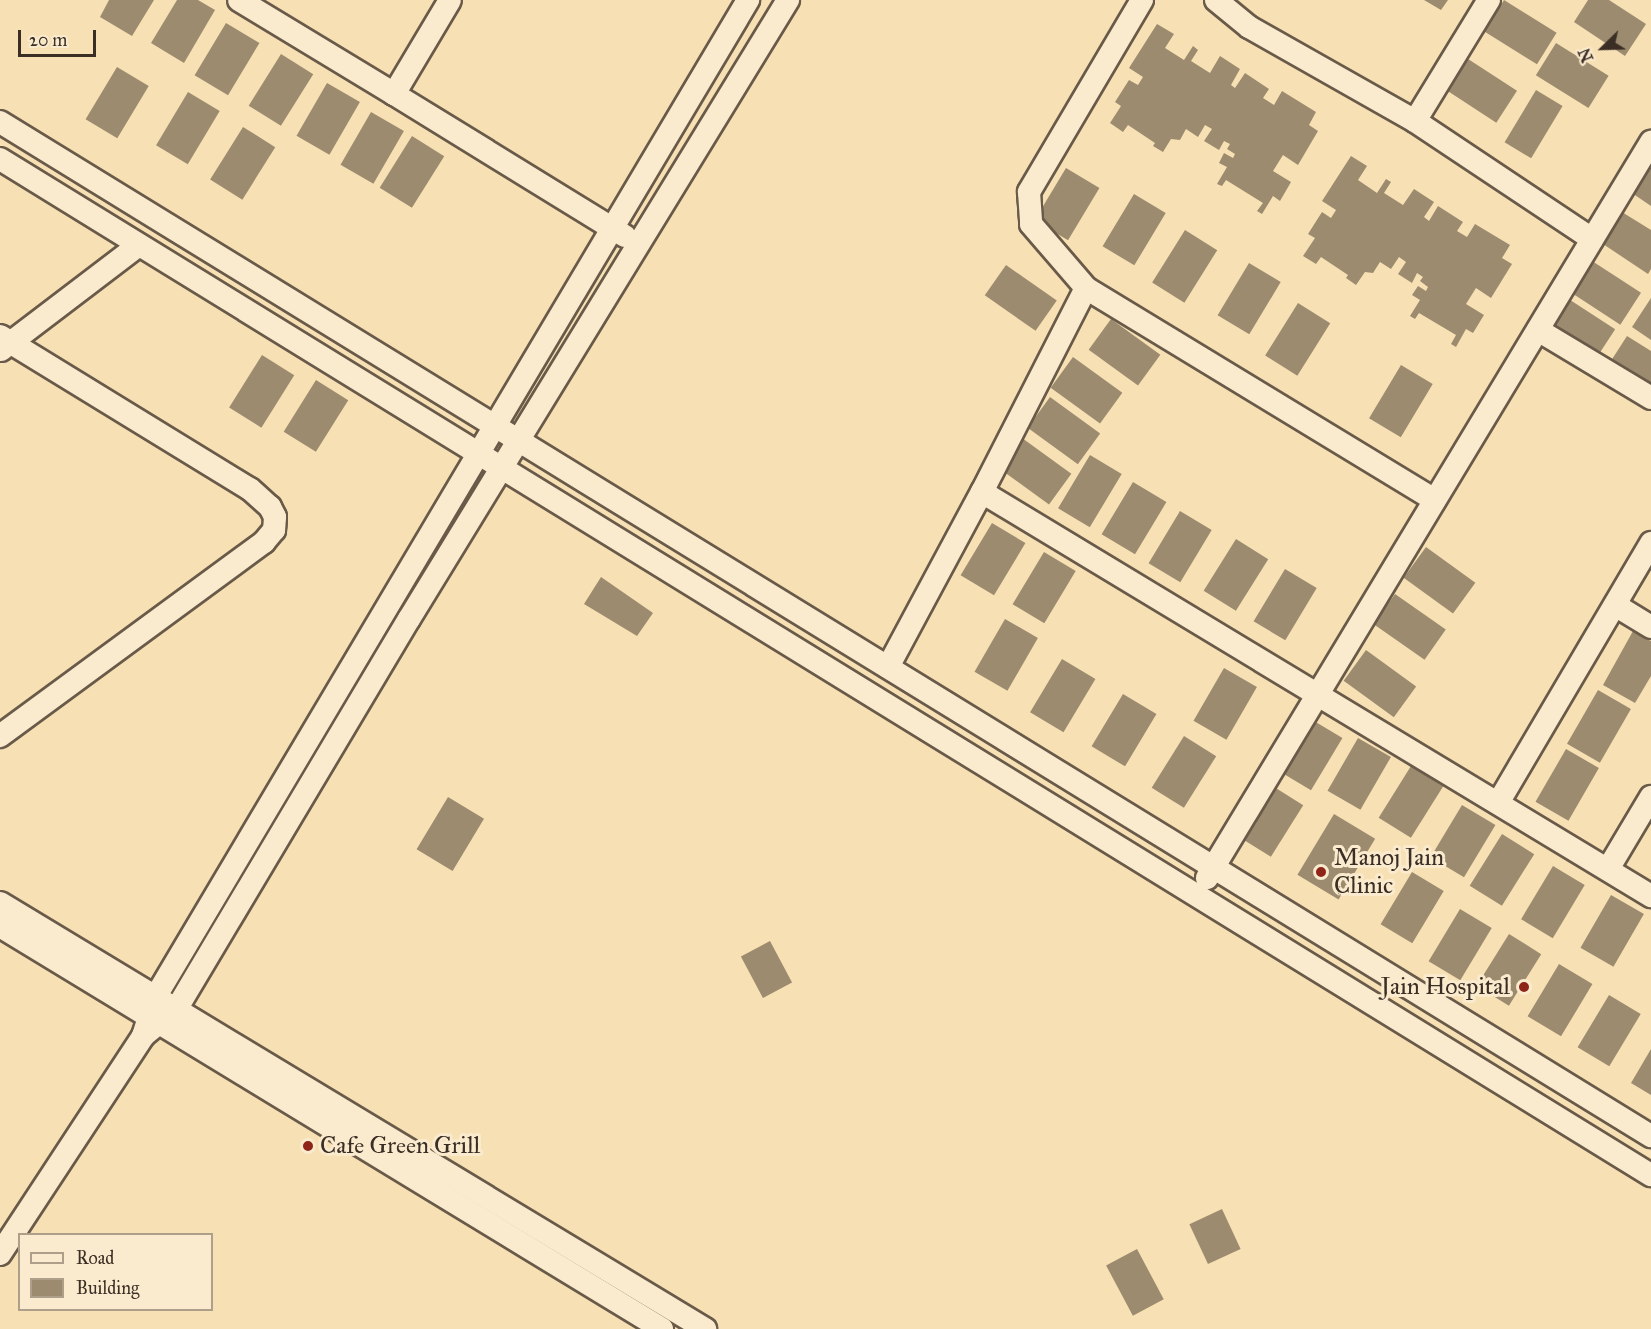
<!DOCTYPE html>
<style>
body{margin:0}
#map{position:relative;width:1651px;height:1329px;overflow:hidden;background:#f7e0b4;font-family:"IM FELL Great Primer",serif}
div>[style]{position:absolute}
.building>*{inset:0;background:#9c8b6f;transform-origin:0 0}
.roads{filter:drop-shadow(2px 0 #695a49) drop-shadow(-2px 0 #695a49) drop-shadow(0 2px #695a49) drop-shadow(0 -2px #695a49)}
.street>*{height:22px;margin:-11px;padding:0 11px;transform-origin:11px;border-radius:11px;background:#faebce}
.dots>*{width:16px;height:16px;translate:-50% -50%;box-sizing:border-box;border:3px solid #faebce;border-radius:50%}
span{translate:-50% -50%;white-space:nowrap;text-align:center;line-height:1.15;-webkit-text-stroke:6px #faebce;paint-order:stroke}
.poi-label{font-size:24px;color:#3a2e25}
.left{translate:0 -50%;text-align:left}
.right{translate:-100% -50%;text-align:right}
.legend{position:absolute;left:18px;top:1233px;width:195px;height:78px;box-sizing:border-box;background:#faebce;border:2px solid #ad9f8a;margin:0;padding:8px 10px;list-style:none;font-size:18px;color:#3a2e25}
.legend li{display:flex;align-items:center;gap:12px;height:30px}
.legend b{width:30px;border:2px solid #ad9f8a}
.north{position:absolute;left:1573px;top:18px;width:60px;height:60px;-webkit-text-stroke:4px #faebce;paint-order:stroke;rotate:247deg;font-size:16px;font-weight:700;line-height:24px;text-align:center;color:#3a2e25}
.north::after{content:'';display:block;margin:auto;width:21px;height:27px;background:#3a2e25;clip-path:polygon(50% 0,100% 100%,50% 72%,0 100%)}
.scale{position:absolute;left:18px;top:30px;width:78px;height:27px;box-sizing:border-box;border:3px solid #3a2e25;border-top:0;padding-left:8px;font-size:18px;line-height:21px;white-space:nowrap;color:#3a2e25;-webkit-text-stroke:4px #faebce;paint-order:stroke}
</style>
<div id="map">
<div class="building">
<div style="clip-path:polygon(109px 0,154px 0,132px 36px,100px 17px)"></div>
<div style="clip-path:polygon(177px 0,198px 0,215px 10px,184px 63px,151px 43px)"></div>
<div style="clip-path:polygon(1424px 0,1448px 0,1441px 10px)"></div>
<div style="left:1504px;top:0;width:62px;height:37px;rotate:32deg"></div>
<div style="clip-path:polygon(1588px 0,1609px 0,1646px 24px,1625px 56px,1574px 22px)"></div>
<div style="left:226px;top:23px;width:39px;height:61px;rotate:31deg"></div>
<div style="clip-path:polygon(1157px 24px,1174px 34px,1165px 48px,1184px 60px,1193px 46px,1198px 50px,1191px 61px,1210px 73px,1220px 56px,1240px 69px,1231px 85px,1235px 88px,1245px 73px,1269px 89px,1263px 98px,1274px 105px,1282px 91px,1316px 112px,1309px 125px,1318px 131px,1298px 165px,1283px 155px,1273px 171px,1291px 182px,1280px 201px,1273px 196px,1262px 214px,1257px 211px,1263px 203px,1226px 180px,1222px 186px,1217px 184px,1227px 167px,1219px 163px,1224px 153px,1233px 158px,1235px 154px,1227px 149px,1230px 144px,1224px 141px,1219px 150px,1204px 141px,1212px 129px,1205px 125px,1198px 137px,1186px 129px,1180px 140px,1171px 139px,1163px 152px,1153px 146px,1155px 143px,1128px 125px,1123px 132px,1110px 123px,1121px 106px,1115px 102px,1129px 80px,1138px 85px,1143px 77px,1129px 68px)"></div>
<div style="left:1556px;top:43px;width:62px;height:38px;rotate:32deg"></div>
<div style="left:281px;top:54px;width:38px;height:61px;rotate:32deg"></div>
<div style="left:1465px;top:57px;width:62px;height:38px;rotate:33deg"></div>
<div style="left:117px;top:67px;width:37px;height:61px;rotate:31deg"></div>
<div style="left:327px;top:83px;width:38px;height:61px;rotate:30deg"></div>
<div style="left:1536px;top:90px;width:31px;height:61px;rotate:31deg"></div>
<div style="left:188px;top:92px;width:37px;height:62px;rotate:31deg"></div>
<div style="left:371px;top:112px;width:38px;height:61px;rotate:30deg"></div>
<div style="left:243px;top:127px;width:38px;height:62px;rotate:32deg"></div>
<div style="left:412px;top:136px;width:38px;height:61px;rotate:32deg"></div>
<div style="clip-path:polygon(1351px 156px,1367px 166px,1358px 180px,1377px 193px,1386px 179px,1391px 182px,1384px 193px,1403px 205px,1414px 189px,1434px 202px,1424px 217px,1429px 221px,1438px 206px,1463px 222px,1457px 231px,1467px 237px,1475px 224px,1510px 245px,1502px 258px,1512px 264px,1491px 298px,1476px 288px,1466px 304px,1484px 315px,1473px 333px,1466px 329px,1456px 347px,1451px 344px,1456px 335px,1419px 313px,1415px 319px,1410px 316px,1420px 300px,1412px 295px,1418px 286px,1426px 291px,1428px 287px,1420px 281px,1423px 277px,1417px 273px,1412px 283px,1398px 274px,1406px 262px,1399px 257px,1391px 269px,1380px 262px,1373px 273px,1365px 272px,1356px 285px,1346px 278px,1348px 275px,1321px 257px,1316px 264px,1303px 256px,1315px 238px,1308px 234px,1322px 212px,1331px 218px,1336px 210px,1322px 201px)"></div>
<div style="clip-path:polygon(1651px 160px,1651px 206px,1629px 191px)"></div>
<div style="left:1066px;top:168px;width:39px;height:61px;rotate:31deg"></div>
<div style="left:1134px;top:194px;width:37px;height:61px;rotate:31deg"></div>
<div style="clip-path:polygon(1617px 209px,1651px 230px,1651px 269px,1648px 274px,1597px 240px)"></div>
<div style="left:1185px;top:230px;width:38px;height:62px;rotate:32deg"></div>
<div style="left:1589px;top:259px;width:62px;height:38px;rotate:33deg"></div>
<div style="left:1249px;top:263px;width:37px;height:61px;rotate:31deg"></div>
<div style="left:1006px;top:265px;width:62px;height:37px;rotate:35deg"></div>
<div style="left:1564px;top:296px;width:61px;height:38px;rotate:33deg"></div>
<div style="clip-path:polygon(1651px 298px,1651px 340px,1632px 327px)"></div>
<div style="left:1298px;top:303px;width:38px;height:62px;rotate:32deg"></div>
<div style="left:1111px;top:319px;width:61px;height:38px;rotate:36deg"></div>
<div style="clip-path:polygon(1627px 336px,1651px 351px,1651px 396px,1607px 367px)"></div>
<div style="left:262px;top:355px;width:38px;height:62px;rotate:32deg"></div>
<div style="left:1073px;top:357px;width:61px;height:38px;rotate:36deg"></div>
<div style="left:1401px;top:365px;width:37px;height:62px;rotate:31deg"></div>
<div style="left:316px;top:380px;width:38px;height:61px;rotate:32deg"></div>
<div style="left:1050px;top:397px;width:62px;height:38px;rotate:36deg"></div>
<div style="left:1022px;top:438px;width:61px;height:38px;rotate:36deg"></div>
<div style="left:1090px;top:455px;width:37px;height:62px;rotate:31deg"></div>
<div style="left:1133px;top:482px;width:39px;height:61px;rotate:31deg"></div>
<div style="left:1180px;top:511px;width:37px;height:61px;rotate:31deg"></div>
<div style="left:992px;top:523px;width:39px;height:61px;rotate:31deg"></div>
<div style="left:1236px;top:539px;width:38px;height:61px;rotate:32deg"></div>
<div style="left:1426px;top:547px;width:61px;height:38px;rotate:36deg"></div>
<div style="left:1044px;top:552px;width:37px;height:61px;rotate:31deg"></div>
<div style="left:1285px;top:569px;width:37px;height:61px;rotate:31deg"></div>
<div style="clip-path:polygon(601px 577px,653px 613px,637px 636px,584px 604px)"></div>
<div style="left:1395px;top:594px;width:62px;height:37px;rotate:35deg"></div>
<div style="left:1005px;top:619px;width:38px;height:61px;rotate:30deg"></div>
<div style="clip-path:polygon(1633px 631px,1651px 641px,1651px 676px,1635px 703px,1603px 685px)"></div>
<div style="left:1366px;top:650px;width:62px;height:38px;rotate:36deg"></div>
<div style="left:1062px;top:659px;width:39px;height:62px;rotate:31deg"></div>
<div style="left:1224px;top:668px;width:38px;height:61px;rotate:30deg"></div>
<div style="left:1598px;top:690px;width:38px;height:62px;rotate:30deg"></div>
<div style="left:1123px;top:694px;width:39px;height:61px;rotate:31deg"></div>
<div style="left:1309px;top:718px;width:39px;height:61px;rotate:31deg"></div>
<div style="left:1184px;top:736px;width:38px;height:61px;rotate:32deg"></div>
<div style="left:1358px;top:738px;width:38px;height:61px;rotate:30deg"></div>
<div style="left:1566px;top:749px;width:38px;height:61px;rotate:30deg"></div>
<div style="left:1411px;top:766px;width:38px;height:61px;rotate:32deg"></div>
<div style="left:1271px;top:785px;width:38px;height:61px;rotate:32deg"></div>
<div style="left:448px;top:797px;width:42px;height:61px;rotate:31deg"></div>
<div style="left:1462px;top:805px;width:39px;height:61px;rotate:31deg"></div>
<div style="left:1334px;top:814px;width:48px;height:71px;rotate:31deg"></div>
<div style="left:1502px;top:834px;width:38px;height:61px;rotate:32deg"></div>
<div style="left:1553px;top:866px;width:37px;height:62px;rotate:31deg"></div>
<div style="left:1412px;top:872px;width:37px;height:61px;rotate:31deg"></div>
<div style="left:1611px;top:895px;width:38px;height:61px;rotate:30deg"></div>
<div style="left:1460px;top:909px;width:37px;height:61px;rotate:31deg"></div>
<div style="left:1509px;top:934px;width:38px;height:61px;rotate:32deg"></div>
<div style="left:770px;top:941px;width:47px;height:33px;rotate:62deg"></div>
<div style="left:1559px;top:964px;width:39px;height:61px;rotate:31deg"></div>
<div style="left:1609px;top:995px;width:37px;height:61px;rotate:31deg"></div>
<div style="clip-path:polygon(1651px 1049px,1651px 1095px,1631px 1083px)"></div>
<div style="left:1222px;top:1209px;width:44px;height:36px;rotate:65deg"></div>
<div style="left:1137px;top:1249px;width:57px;height:35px;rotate:62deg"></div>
</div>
<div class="roads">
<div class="street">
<div style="left:239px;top:0;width:181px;rotate:31.2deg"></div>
<div style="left:394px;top:94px;width:109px;rotate:-59.2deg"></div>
<div style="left:1142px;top:0;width:223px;rotate:120.5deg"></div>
<div style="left:1029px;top:192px;width:32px;rotate:86deg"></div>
<div style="left:1031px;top:224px;width:84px;rotate:49.3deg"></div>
<div style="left:1086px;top:288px;width:408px;rotate:31.3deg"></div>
<div style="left:1216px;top:0;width:43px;rotate:39.3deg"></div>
<div style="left:1249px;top:27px;width:191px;rotate:29.5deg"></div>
<div style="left:1415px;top:121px;width:213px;rotate:33.7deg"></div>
<div style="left:394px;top:94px;width:271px;rotate:31.6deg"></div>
<div style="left:1415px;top:121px;width:142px;rotate:-58.6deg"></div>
<div style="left:0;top:122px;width:1938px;rotate:31.56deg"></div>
<div style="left:0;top:159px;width:1939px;rotate:31.61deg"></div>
<div style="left:1538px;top:330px;width:132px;rotate:31deg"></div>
<div style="left:0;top:336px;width:293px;rotate:31.5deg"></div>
<div style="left:250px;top:489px;width:27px;rotate:42deg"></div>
<div style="left:270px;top:507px;width:11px;rotate:63deg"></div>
<div style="left:275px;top:517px;width:13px;rotate:94deg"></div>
<div style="left:274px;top:530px;width:16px;rotate:130deg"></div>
<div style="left:264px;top:542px;width:328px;rotate:143.7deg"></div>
<div style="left:1px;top:350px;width:173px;rotate:-37.3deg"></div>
<div style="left:982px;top:492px;width:782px;rotate:31.13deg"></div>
<div style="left:1615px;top:605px;width:42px;rotate:31.4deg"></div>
<div style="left:888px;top:667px;width:199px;rotate:-61.8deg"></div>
<div style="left:982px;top:492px;width:229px;rotate:-63deg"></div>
<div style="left:1498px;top:803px;width:302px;rotate:-59.5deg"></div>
<div style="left:1608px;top:869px;width:84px;rotate:-59.2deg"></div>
<div style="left:1207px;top:878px;width:860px;rotate:-58.9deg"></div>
<div style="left:0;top:903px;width:824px;rotate:31.14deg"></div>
<div style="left:0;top:926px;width:775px;rotate:31.33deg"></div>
<div style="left:143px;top:1036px;width:42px;rotate:-72deg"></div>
<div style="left:156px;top:996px;width:1159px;rotate:-59.27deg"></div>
<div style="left:0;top:1254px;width:261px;rotate:-56.7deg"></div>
<div style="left:143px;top:1036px;width:44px;rotate:-39.5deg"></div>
<div style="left:177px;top:1008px;width:453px;rotate:-59.2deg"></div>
<div style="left:409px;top:619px;width:726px;rotate:-58.52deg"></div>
</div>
</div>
<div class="dots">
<div style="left:1321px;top:872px;background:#8f2418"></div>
<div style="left:1524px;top:987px;background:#8f2418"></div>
<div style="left:308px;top:1146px;background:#8f2418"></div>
</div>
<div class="poi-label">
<span class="left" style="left:1334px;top:872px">Manoj Jain<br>Clinic</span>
<span class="right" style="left:1510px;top:987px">Jain Hospital</span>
<span class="left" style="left:320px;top:1146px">Cafe Green Grill</span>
</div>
<ul class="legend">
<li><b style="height:8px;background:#faebce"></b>Road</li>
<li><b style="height:16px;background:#9c8b6f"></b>Building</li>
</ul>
<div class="north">N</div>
<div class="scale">20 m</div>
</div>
